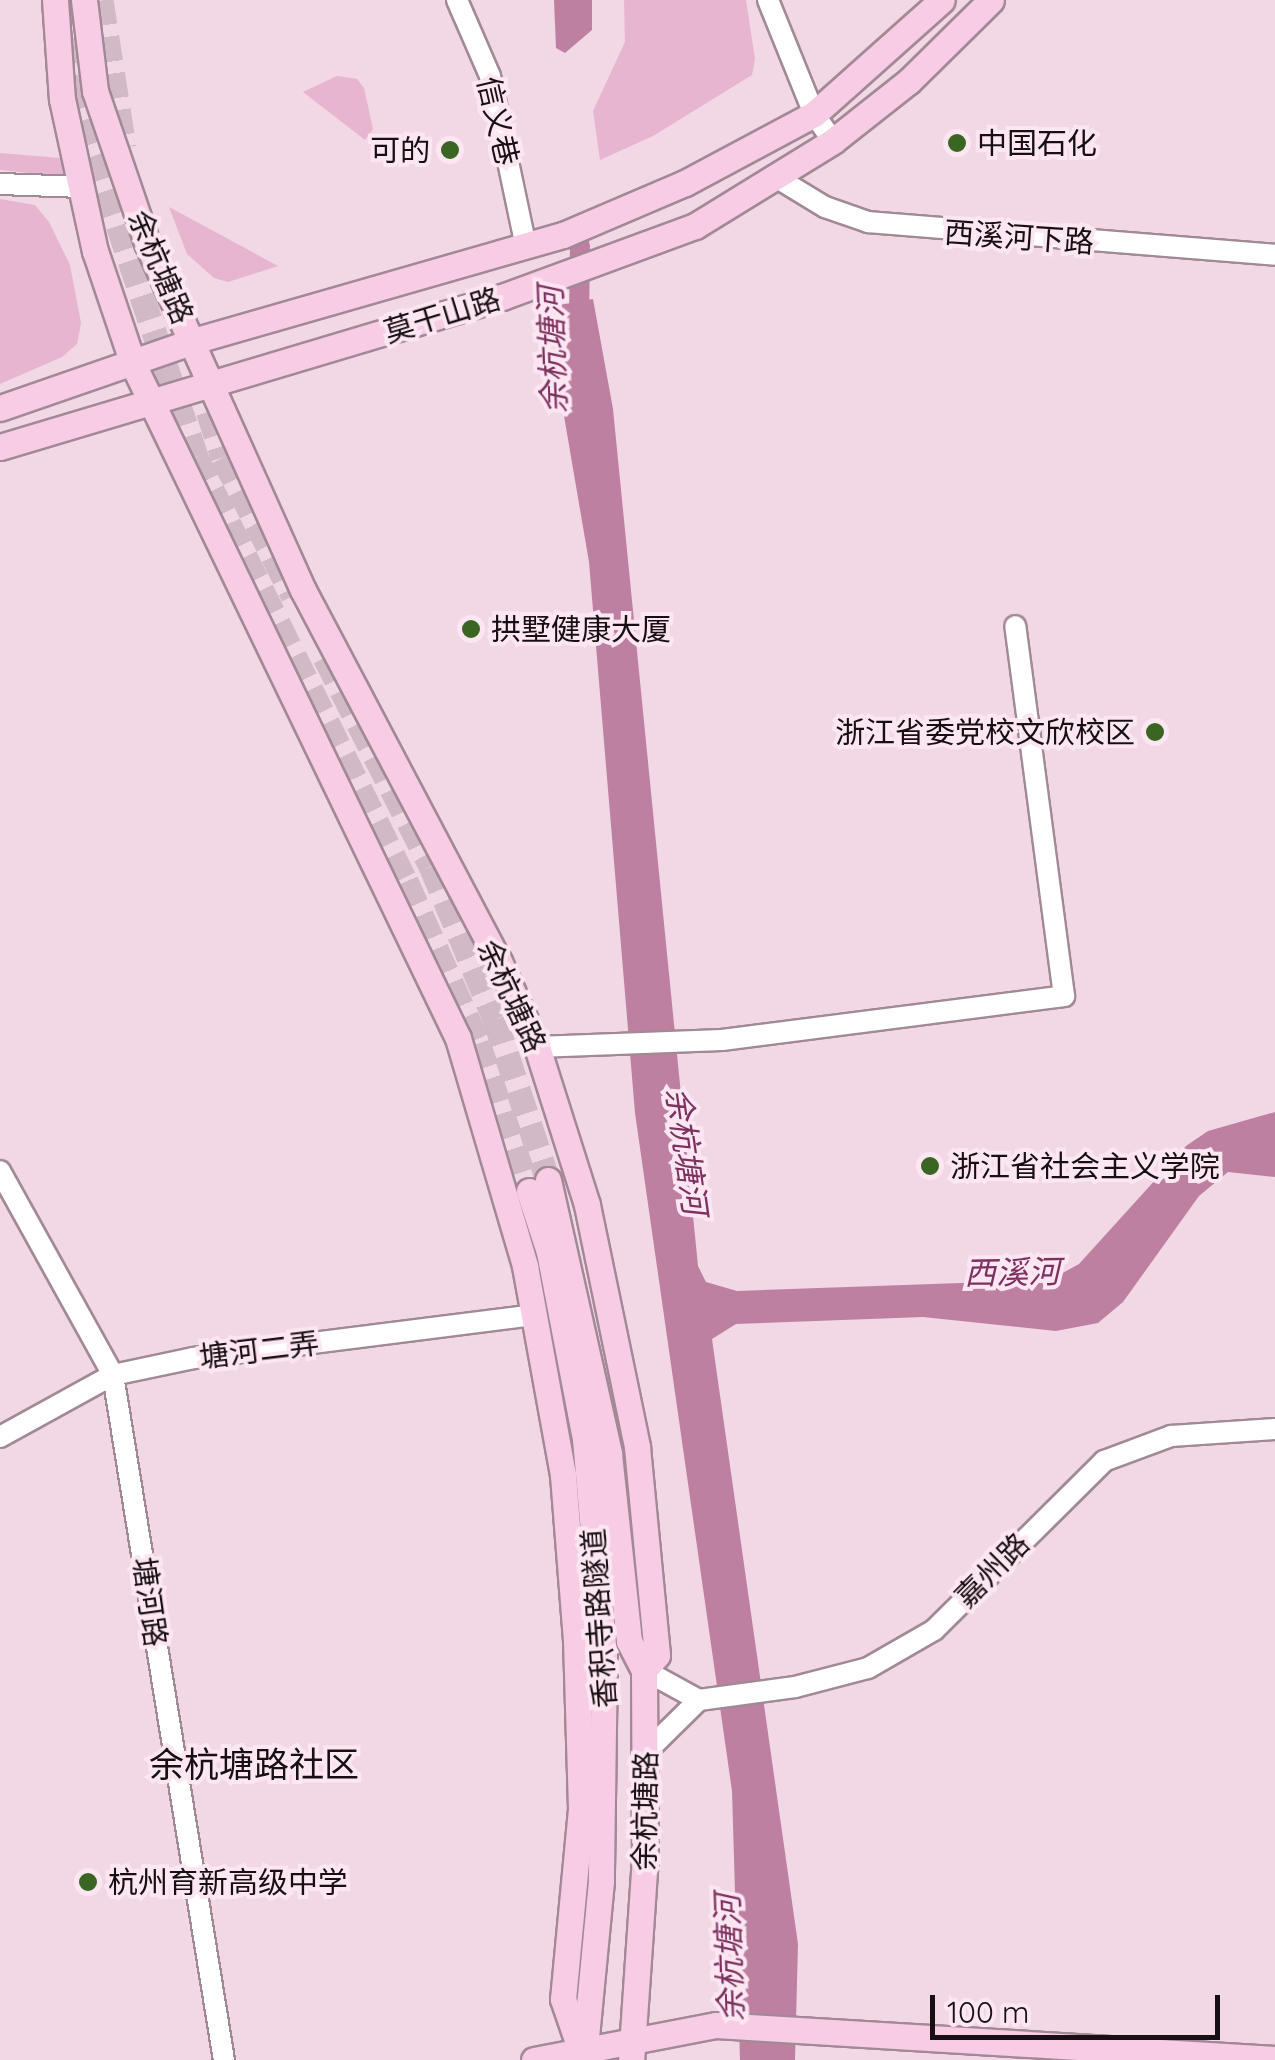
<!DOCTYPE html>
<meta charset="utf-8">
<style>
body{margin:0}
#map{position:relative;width:1275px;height:2060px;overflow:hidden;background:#f2d7e5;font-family:Quicksand,"Noto Sans SC",sans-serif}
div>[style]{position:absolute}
.green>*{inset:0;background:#e7b5cf}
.water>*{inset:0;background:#be80a1}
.canal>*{height:20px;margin:-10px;padding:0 10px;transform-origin:10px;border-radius:10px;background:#be80a1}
.major-tunnel>*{height:25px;margin-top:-12.5px;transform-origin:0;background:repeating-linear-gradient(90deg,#d1b9c6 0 25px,transparent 0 37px)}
.roads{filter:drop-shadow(2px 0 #a18995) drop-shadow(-2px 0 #a18995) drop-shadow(0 2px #a18995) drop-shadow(0 -2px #a18995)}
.minor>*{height:20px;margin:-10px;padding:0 10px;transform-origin:10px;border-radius:10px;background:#fff}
.major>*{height:25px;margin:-12.5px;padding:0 12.5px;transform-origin:12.5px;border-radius:12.5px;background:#f9cce5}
.dots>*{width:28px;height:28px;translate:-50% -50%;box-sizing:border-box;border:5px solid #fce6f1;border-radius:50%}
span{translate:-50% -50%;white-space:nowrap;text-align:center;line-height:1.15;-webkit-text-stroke:8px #fce6f1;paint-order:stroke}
.street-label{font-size:30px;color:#180f14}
.poi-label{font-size:30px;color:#180f14}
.left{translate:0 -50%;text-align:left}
.right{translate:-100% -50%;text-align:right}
.water-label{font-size:32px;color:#7c315e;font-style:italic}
.quarter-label{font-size:35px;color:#180f14}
.scale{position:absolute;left:930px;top:1995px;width:290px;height:45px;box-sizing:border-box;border:5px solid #180f14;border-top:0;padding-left:12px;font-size:30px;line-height:35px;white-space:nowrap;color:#180f14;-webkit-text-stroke:8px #fce6f1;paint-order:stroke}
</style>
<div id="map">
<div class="green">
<div style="clip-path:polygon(624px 0,746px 0,755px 59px,752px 75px,653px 136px,600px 160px,593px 111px,625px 42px)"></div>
<div style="clip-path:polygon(337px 76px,357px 79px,364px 88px,373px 129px,365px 140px,303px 92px)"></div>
<div style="clip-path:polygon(0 153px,60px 158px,68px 177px,0 170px)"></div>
<div style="clip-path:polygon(0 199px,35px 205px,49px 222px,70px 265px,81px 323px,77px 344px,62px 357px,0 384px)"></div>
<div style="clip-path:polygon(169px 207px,278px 266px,228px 282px,214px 278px,187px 254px)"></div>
</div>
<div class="water">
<div style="clip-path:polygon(554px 0,592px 0,592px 30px,565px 53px,556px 48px)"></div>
<div style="clip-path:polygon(593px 299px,613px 409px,698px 1266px,706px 1282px,737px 1291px,1050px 1280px,1079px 1264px,1186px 1146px,1208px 1131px,1275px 1112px,1275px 1177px,1228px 1172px,1199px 1196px,1123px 1302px,1098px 1323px,1056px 1331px,923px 1317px,736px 1324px,712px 1339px,798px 1944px,795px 2060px,740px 2060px,732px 1791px,635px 1113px,589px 562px,557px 375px,559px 305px)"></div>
</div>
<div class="canal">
<div style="left:579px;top:325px;width:79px;rotate:-89.3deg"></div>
</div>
<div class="major-tunnel">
<div style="left:72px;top:0;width:85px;rotate:90.7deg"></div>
<div style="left:71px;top:85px;width:392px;rotate:71.4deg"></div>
<div style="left:196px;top:457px;width:473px;rotate:63.7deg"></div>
<div style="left:406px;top:881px;width:177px;rotate:66deg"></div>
<div style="left:478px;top:1043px;width:157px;rotate:71deg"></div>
<div style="left:101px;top:0;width:149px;rotate:81.1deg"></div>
<div style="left:197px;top:376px;width:85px;rotate:72.2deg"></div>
<div style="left:223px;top:457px;width:155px;rotate:63.1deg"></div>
<div style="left:325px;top:657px;width:234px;rotate:63.1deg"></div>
<div style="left:431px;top:866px;width:166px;rotate:67.3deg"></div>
<div style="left:495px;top:1019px;width:169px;rotate:71.8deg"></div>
</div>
<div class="roads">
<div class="minor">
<div style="left:457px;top:0;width:83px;rotate:66.5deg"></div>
<div style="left:490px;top:76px;width:175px;rotate:78.1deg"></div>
<div style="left:768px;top:0;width:123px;rotate:68deg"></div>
<div style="left:814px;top:114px;width:33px;rotate:55deg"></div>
<div style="left:774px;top:176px;width:60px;rotate:31.3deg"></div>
<div style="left:825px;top:207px;width:46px;rotate:19.2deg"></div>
<div style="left:868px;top:222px;width:408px;rotate:4.6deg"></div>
<div style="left:0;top:184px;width:81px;rotate:2.1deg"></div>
<div style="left:537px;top:1047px;width:185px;rotate:-2.2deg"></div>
<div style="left:722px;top:1040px;width:345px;rotate:-7.3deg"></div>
<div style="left:1064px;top:996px;width:373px;rotate:-97.5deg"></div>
<div style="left:0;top:1171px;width:233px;rotate:61deg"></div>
<div style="left:113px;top:1375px;width:694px;rotate:80.8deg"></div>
<div style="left:0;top:1437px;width:129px;rotate:-28.8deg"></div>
<div style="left:113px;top:1375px;width:83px;rotate:-11.9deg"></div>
<div style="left:194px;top:1358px;width:344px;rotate:-7.2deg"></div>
<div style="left:644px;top:1670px;width:63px;rotate:28.6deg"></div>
<div style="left:699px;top:1700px;width:97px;rotate:-7.7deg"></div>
<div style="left:795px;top:1687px;width:75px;rotate:-14.6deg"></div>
<div style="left:868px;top:1668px;width:76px;rotate:-29.9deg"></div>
<div style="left:934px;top:1630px;width:240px;rotate:-44.8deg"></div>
<div style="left:1104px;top:1461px;width:72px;rotate:-20.5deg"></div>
<div style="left:1171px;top:1436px;width:104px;rotate:-3.9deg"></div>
<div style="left:646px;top:1752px;width:74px;rotate:-44.5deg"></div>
</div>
<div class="major">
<div style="left:55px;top:0;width:99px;rotate:86deg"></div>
<div style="left:62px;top:99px;width:156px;rotate:77.8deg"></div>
<div style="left:95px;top:251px;width:119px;rotate:71.4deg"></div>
<div style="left:133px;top:364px;width:748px;rotate:64.26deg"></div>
<div style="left:458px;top:1038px;width:238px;rotate:73.6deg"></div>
<div style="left:525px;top:1266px;width:212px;rotate:79.7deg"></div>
<div style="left:563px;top:1475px;width:166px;rotate:85.5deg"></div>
<div style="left:576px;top:1640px;width:169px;rotate:88.3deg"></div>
<div style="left:581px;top:1809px;width:191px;rotate:95.4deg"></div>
<div style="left:563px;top:1999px;width:65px;rotate:71deg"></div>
<div style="left:84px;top:0;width:92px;rotate:83.1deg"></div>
<div style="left:95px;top:91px;width:161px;rotate:71.1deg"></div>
<div style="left:147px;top:243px;width:380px;rotate:65.8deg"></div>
<div style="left:303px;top:590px;width:420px;rotate:62.2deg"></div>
<div style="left:499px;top:961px;width:94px;rotate:66.2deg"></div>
<div style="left:537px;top:1047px;width:166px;rotate:72.4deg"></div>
<div style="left:587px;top:1205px;width:247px;rotate:78.3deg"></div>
<div style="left:637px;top:1447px;width:209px;rotate:84.5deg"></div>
<div style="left:657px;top:1655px;width:20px;rotate:131deg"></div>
<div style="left:644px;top:1670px;width:187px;rotate:89.7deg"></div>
<div style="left:645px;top:1857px;width:203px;rotate:93.9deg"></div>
<div style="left:0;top:408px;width:204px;rotate:-19.1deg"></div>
<div style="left:193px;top:341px;width:385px;rotate:-16deg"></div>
<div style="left:563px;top:235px;width:133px;rotate:-23.1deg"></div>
<div style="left:685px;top:183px;width:146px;rotate:-28.1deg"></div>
<div style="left:814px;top:114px;width:171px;rotate:-41.7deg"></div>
<div style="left:0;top:447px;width:524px;rotate:-16.64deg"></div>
<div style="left:502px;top:297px;width:206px;rotate:-20.2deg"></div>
<div style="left:695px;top:226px;width:162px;rotate:-31.6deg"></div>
<div style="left:833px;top:141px;width:97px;rotate:-38.3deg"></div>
<div style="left:909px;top:81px;width:115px;rotate:-44.6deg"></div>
<div style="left:548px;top:1180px;width:281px;rotate:77.4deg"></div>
<div style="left:609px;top:1454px;width:188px;rotate:83.9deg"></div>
<div style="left:629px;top:1641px;width:33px;rotate:63deg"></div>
<div style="left:529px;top:1191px;width:64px;rotate:71.8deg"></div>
<div style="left:549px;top:1252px;width:190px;rotate:79.1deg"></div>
<div style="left:585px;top:1439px;width:218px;rotate:85deg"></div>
<div style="left:604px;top:1656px;width:225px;rotate:90.8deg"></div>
<div style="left:601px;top:1881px;width:168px;rotate:95.5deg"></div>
<div style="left:534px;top:2060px;width:185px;rotate:-10.9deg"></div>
<div style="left:716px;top:2025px;width:560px;rotate:3.48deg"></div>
</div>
</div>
<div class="dots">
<div style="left:957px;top:143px;background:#3a6522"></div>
<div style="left:450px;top:150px;background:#3a6522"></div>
<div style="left:471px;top:629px;background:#3a6522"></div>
<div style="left:1155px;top:732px;background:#3a6522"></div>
<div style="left:930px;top:1166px;background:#3a6522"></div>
<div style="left:88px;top:1882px;background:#3a6522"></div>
</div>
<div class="street-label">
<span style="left:498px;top:121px;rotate:77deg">信义巷</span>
<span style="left:1019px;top:237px;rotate:4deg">西溪河下路</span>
<span style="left:161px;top:267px;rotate:67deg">余杭塘路</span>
<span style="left:442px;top:315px;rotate:-17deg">莫干山路</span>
<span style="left:512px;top:996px;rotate:65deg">余杭塘路</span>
<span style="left:259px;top:1350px;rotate:-7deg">塘河二弄</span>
<span style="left:992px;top:1570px;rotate:-45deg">嘉州路</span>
<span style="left:150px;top:1602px;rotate:82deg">塘河路</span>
<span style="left:599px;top:1618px;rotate:-94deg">香积寺路隧道</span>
<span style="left:645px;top:1811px;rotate:-89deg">余杭塘路</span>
</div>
<div class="poi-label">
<span class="left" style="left:977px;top:143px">中国石化</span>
<span class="right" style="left:430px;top:150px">可的</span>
<span class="left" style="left:491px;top:629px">拱墅健康大厦</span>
<span class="right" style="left:1135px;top:732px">浙江省委党校文欣校区</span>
<span class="left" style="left:950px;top:1166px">浙江省社会主义学院</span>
<span class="left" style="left:108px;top:1882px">杭州育新高级中学</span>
</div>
<div class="water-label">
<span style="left:552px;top:350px;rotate:-92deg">余杭塘河</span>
<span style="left:687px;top:1151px;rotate:82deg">余杭塘河</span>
<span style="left:1012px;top:1272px;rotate:-1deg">西溪河</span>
<span style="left:729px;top:1958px;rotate:-92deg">余杭塘河</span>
</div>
<div class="quarter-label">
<span style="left:254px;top:1764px">余杭塘路社区</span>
</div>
<div class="scale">100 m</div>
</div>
